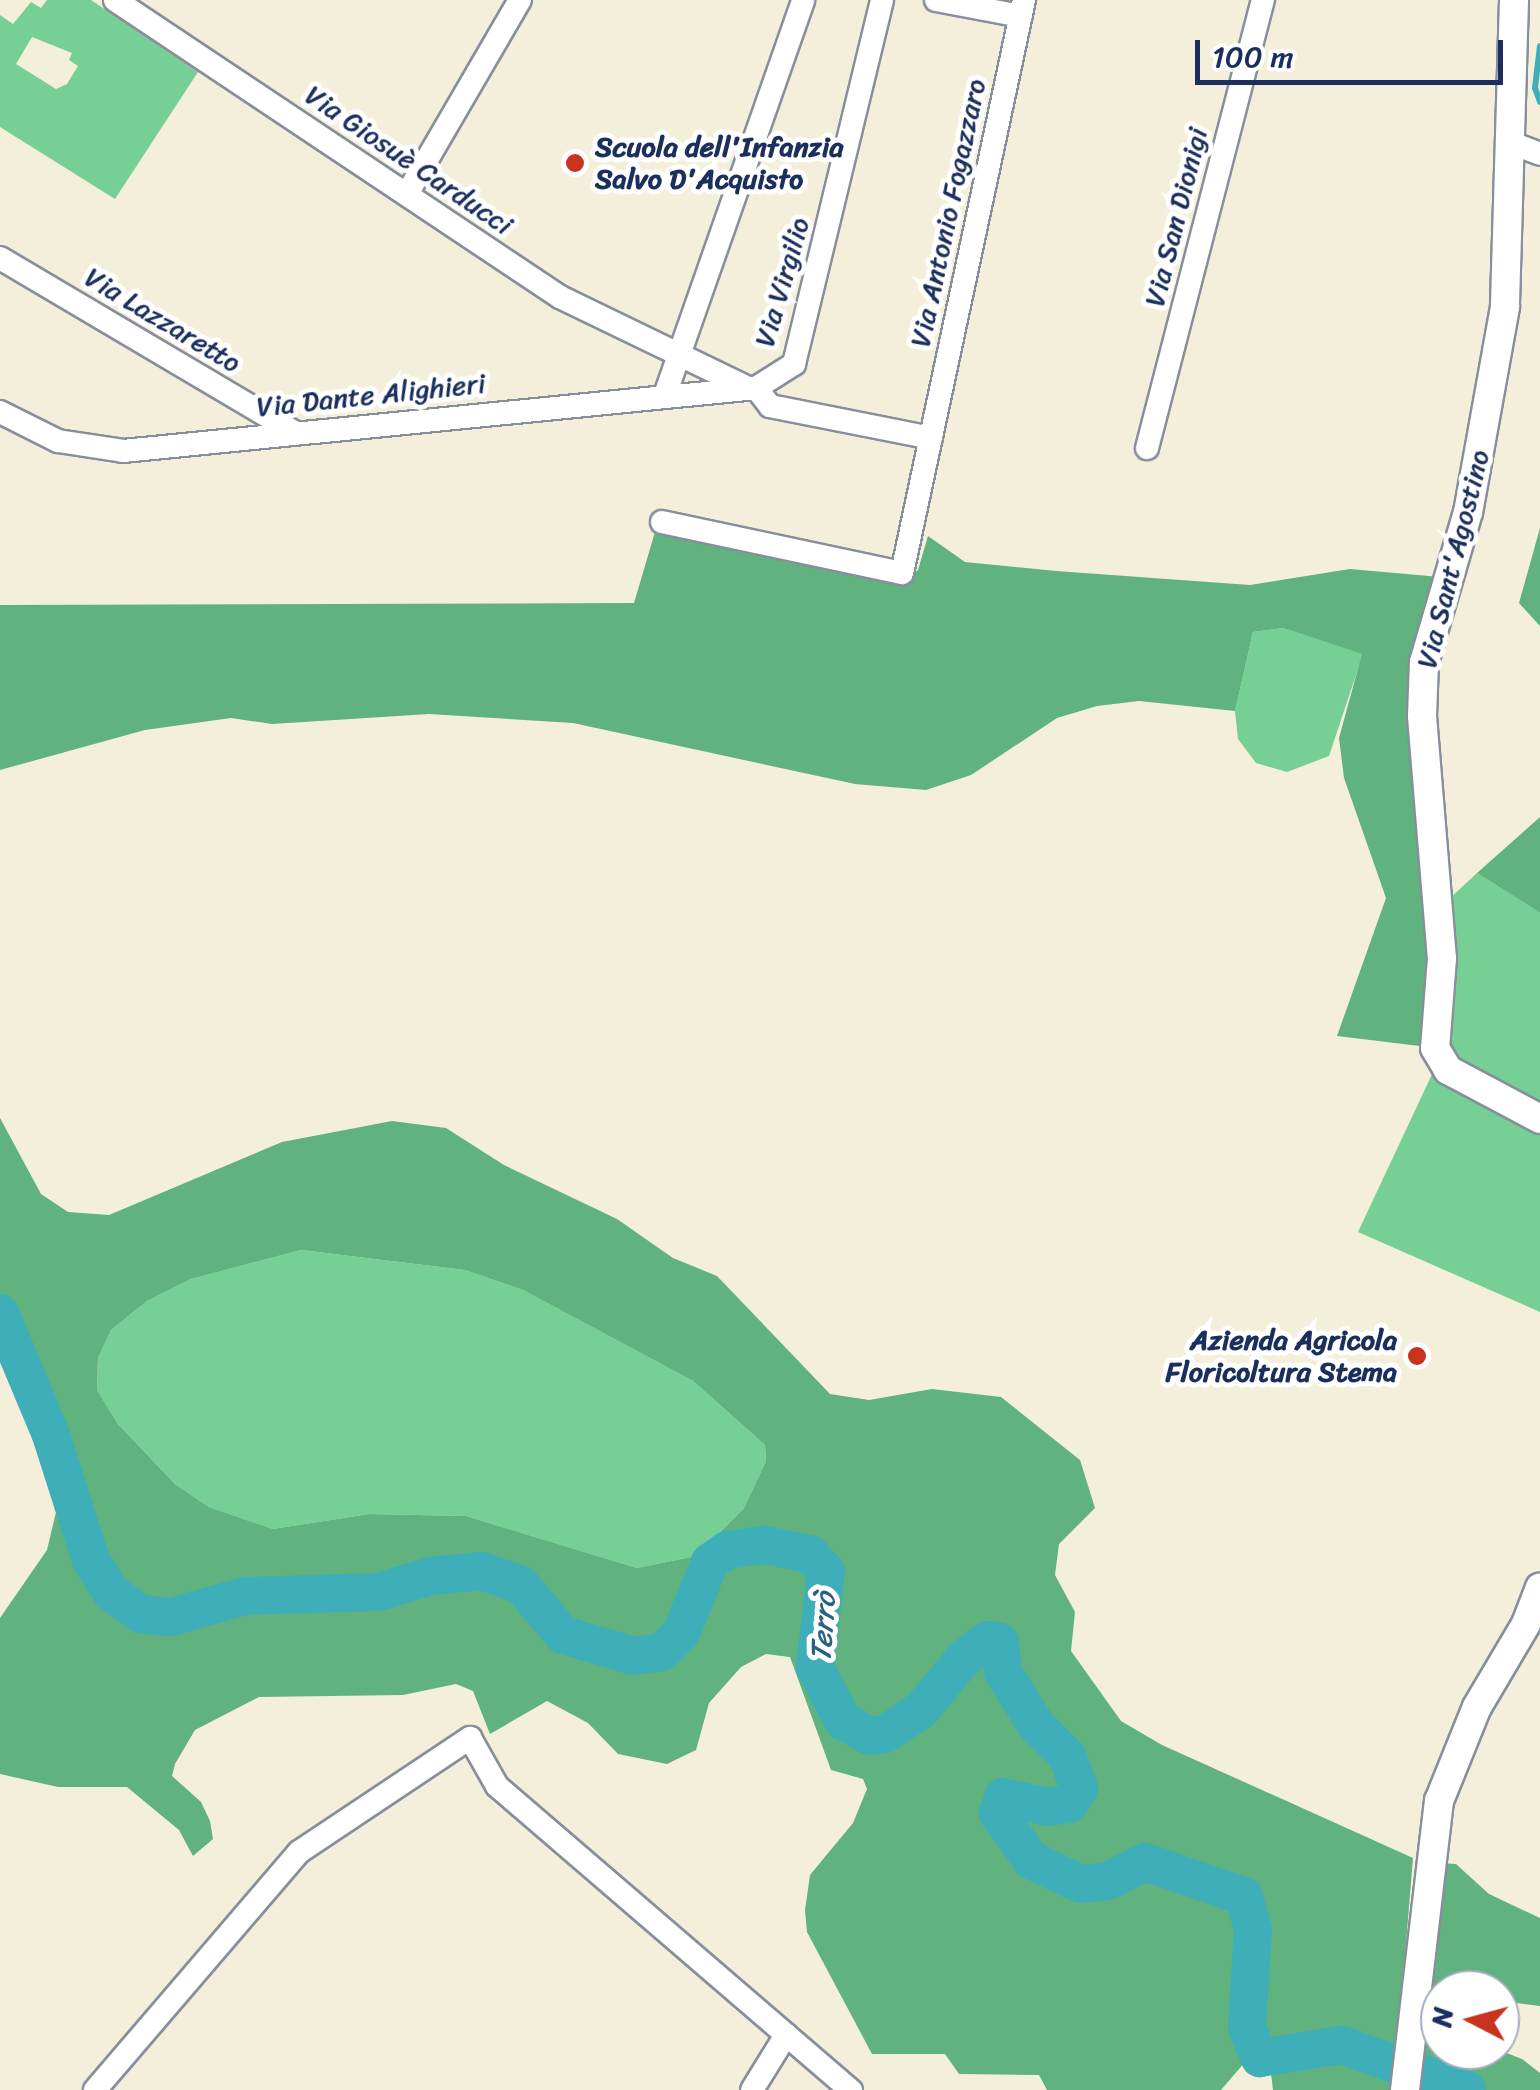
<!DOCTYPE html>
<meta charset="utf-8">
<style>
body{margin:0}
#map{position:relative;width:1540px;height:2090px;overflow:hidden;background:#f3efdb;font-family:Sriracha,sans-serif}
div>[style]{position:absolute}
.green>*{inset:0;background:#76cf95}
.forest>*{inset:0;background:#60b27e}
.stream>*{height:6px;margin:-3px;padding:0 3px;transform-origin:3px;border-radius:3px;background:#3eafb8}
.river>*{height:38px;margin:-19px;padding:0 19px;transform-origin:19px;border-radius:19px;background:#3eafb8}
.roads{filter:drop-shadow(2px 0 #878f9c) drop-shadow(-2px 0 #878f9c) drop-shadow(0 2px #878f9c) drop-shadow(0 -2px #878f9c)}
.minor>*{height:22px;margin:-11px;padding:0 11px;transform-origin:11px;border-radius:11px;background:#fff}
.tertiary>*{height:28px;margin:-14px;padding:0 14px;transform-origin:14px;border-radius:14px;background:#fff}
.dots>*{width:28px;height:28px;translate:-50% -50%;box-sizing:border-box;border:5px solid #fff;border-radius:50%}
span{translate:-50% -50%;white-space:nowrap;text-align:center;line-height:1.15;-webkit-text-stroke:10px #fff;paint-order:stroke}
.poi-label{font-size:28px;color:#1b2f5e;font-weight:700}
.left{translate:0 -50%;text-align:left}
.right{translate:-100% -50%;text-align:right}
.street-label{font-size:28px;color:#1b2f5e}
.water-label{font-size:30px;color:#296282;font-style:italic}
.north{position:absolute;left:1420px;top:1970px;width:100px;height:100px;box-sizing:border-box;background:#fff;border:2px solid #a4acbf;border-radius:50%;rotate:276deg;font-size:28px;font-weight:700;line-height:40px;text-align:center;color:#1b2f5e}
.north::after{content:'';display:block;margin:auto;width:35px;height:45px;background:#c8321e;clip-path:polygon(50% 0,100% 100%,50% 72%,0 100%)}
.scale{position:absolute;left:1195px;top:40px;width:308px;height:45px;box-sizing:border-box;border:5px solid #1b2f5e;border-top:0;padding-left:12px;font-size:30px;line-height:35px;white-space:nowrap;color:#1b2f5e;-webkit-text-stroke:8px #fff;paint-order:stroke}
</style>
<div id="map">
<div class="green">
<div style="clip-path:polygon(evenodd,47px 0,91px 0,198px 72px,115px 199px,0 127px,0 15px,13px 24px,31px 2px,41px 8px,47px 0,32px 37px,72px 53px,69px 60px,78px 66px,67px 84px,56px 89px,16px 64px,32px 37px)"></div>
<div style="clip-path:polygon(1283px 628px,1363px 654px,1329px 756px,1287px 772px,1256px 763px,1238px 739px,1235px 711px,1253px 632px)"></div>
<div style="clip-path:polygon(1477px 873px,1540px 913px,1540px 1107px,1458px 1062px,1449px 1047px,1449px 899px)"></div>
<div style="clip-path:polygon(1434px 1070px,1540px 1127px,1540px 1312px,1358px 1232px)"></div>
<div style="clip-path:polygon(301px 1250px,465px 1270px,523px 1290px,693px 1381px,765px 1445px,766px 1461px,744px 1508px,696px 1556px,637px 1568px,466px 1516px,369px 1514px,273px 1529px,209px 1507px,175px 1484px,118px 1424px,97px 1390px,98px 1358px,111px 1330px,147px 1301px,191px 1279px)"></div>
</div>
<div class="forest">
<div style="clip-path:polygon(1540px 528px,1540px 626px,1519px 603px)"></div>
<div style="clip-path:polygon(655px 532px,903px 581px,918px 570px,928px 536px,965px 562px,1056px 571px,1250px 585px,1350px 569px,1440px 577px,1424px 633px,1428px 1047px,1337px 1036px,1386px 898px,1344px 778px,1339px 738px,1362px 654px,1283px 628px,1253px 632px,1235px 711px,1139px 701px,1097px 706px,1057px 718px,971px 775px,926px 790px,855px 784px,573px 723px,429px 714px,272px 724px,231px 718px,145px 730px,0 770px,0 605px,634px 603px)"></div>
<div style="clip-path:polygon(1540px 817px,1540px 913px,1477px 873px)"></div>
<div style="clip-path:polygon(evenodd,0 1118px,41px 1194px,68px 1212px,109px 1215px,282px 1142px,392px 1121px,446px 1128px,504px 1165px,617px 1219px,673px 1258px,717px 1276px,830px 1394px,869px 1400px,932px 1389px,1001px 1397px,1080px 1460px,1095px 1508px,1059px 1544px,1055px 1575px,1075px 1612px,1071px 1651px,1121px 1721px,1162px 1745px,1413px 1858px,1394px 2090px,1273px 2090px,1271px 2073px,1245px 2062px,1221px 2090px,1047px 2090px,1039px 2075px,959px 2074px,945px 2054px,872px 2054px,807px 1932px,805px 1910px,810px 1875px,853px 1823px,867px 1789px,863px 1779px,831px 1770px,790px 1657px,766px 1654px,741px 1667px,709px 1703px,696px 1750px,667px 1764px,618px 1754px,588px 1723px,547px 1701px,490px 1734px,473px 1691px,456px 1684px,403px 1695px,259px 1697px,195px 1730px,175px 1764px,172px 1776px,201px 1802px,210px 1821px,213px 1839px,193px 1856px,179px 1830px,127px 1787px,58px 1787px,0 1774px,0 1618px,47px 1550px,56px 1512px,53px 1473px,0 1350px,0 1118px,301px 1250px,465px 1270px,523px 1290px,693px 1381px,765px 1445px,766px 1461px,744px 1508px,696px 1556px,637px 1568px,466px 1516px,369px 1514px,273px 1529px,209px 1507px,175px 1484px,118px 1424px,97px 1390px,98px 1358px,111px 1330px,147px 1301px,191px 1279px,301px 1250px)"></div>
<div style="clip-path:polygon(1440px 1863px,1456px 1864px,1489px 1894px,1540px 1918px,1540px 2006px,1500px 2001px,1500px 1990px,1440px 1990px,1440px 2050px,1499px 2050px,1522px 2059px,1540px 2073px,1540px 2090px,1415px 2090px)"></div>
</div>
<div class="stream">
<div style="left:1540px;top:46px;width:42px;rotate:96.8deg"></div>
<div style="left:1535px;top:88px;width:15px;rotate:70deg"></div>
</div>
<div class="river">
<div style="left:0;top:1313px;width:132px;rotate:67.3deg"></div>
<div style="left:51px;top:1435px;width:131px;rotate:72.3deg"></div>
<div style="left:91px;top:1560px;width:38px;rotate:58deg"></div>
<div style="left:111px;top:1592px;width:36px;rotate:37deg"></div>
<div style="left:140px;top:1614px;width:31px;rotate:6deg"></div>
<div style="left:171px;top:1617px;width:77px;rotate:-15.8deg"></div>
<div style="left:245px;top:1596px;width:134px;rotate:-1.7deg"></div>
<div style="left:379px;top:1592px;width:53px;rotate:-17.4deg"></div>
<div style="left:430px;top:1576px;width:52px;rotate:-5.5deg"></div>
<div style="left:482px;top:1571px;width:41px;rotate:19.7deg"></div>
<div style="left:521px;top:1585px;width:65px;rotate:50deg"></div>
<div style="left:563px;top:1635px;width:74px;rotate:16.5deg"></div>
<div style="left:634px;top:1656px;width:28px;rotate:-8deg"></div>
<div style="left:662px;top:1652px;width:27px;rotate:-45deg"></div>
<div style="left:681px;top:1633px;width:77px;rotate:-67.8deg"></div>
<div style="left:710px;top:1562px;width:21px;rotate:-35deg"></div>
<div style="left:727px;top:1550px;width:37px;rotate:-8deg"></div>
<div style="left:764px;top:1545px;width:47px;rotate:11.1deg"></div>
<div style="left:810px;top:1554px;width:24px;rotate:48deg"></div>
<div style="left:826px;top:1572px;width:96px;rotate:96.6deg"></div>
<div style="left:815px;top:1667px;width:61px;rotate:62.6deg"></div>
<div style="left:843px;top:1721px;width:31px;rotate:29deg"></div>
<div style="left:870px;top:1736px;width:15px;rotate:-8deg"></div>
<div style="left:885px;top:1734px;width:43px;rotate:-33.7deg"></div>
<div style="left:921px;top:1710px;width:67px;rotate:-50.4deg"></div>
<div style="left:964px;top:1658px;width:30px;rotate:-37deg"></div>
<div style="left:988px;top:1640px;width:12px;rotate:9deg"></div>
<div style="left:1000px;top:1642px;width:30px;rotate:84deg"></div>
<div style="left:1003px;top:1672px;width:62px;rotate:58.1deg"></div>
<div style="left:1036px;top:1725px;width:44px;rotate:45deg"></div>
<div style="left:1067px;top:1756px;width:34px;rotate:69deg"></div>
<div style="left:1079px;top:1788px;width:19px;rotate:122deg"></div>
<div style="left:1069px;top:1804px;width:21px;rotate:172deg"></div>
<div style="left:1048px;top:1807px;width:46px;rotate:-167.5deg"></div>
<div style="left:1003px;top:1797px;width:17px;rotate:107deg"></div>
<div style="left:998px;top:1813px;width:57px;rotate:54.9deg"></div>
<div style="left:1031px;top:1860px;width:55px;rotate:25.6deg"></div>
<div style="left:1081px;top:1884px;width:27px;rotate:-6deg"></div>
<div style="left:1108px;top:1881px;width:42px;rotate:-27.2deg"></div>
<div style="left:1145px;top:1862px;width:105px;rotate:19deg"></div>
<div style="left:1244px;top:1896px;width:34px;rotate:75deg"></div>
<div style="left:1253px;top:1929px;width:99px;rotate:93.5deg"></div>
<div style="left:1247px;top:2028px;width:33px;rotate:67deg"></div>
<div style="left:1260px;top:2058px;width:83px;rotate:-9deg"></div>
<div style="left:1342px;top:2045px;width:133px;rotate:19.8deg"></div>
</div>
<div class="roads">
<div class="minor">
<div style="left:115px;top:0;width:535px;rotate:33.72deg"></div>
<div style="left:560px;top:297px;width:207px;rotate:25.8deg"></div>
<div style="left:936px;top:0;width:86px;rotate:10.7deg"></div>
<div style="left:1509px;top:142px;width:33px;rotate:21deg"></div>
<div style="left:407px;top:194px;width:225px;rotate:-59.8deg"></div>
<div style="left:0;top:258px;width:344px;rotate:30.6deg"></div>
<div style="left:756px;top:388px;width:23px;rotate:52deg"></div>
<div style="left:770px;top:406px;width:164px;rotate:11.2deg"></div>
<div style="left:665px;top:395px;width:418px;rotate:-70.7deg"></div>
<div style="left:0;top:412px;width:65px;rotate:26.6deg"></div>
<div style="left:58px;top:441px;width:66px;rotate:8.7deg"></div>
<div style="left:123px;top:451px;width:636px;rotate:-5.68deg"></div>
<div style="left:756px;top:388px;width:45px;rotate:-32.3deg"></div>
<div style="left:794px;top:364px;width:374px;rotate:-76.4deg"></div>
<div style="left:1147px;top:448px;width:463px;rotate:-75.5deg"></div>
<div style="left:662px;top:522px;width:245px;rotate:12deg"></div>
<div style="left:902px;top:573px;width:586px;rotate:-77.98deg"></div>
<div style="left:95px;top:2090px;width:313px;rotate:-49.4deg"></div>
<div style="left:299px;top:1852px;width:206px;rotate:-33.7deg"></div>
<div style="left:470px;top:1738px;width:55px;rotate:60.6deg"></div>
<div style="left:497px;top:1786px;width:467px;rotate:40.7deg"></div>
<div style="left:752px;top:2090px;width:65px;rotate:-58.3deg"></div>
</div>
<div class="tertiary">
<div style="left:1514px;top:0;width:307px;rotate:91.7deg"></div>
<div style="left:1505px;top:307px;width:208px;rotate:100.2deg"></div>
<div style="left:1468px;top:512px;width:156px;rotate:106.3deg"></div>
<div style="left:1424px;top:662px;width:54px;rotate:92.1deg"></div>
<div style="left:1422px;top:716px;width:243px;rotate:85.3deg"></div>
<div style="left:1442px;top:958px;width:90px;rotate:94.4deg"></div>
<div style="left:1435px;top:1048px;width:26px;rotate:59deg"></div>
<div style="left:1448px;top:1070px;width:104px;rotate:28deg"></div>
<div style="left:1405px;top:2090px;width:291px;rotate:-83.3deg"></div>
<div style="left:1439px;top:1801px;width:101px;rotate:-68deg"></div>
<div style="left:1477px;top:1707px;width:96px;rotate:-59.4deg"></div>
<div style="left:1526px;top:1624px;width:39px;rotate:-69deg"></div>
</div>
</div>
<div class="dots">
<div style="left:575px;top:163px;background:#c8321e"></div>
<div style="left:1417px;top:1356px;background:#c8321e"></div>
</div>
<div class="poi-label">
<span class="left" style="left:595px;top:163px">Scuola dell'Infanzia<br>Salvo D'Acquisto</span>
<span class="right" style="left:1397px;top:1356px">Azienda Agricola<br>Floricoltura Stema</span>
</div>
<div class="street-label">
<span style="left:409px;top:160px;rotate:34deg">Via Giosuè Carducci</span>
<span style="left:948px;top:213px;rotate:-78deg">Via Antonio Fogazzaro</span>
<span style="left:1176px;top:217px;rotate:-76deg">Via San Dionigi</span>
<span style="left:782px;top:282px;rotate:-74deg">Via Virgilio</span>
<span style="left:163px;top:320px;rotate:31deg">Via Lazzaretto</span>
<span style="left:371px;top:395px;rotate:-6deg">Via Dante Alighieri</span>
<span style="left:1453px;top:559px;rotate:-76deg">Via Sant'Agostino</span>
</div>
<div class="water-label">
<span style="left:823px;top:1627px;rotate:-86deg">Terrò</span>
</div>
<div class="north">N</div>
<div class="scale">100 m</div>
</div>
